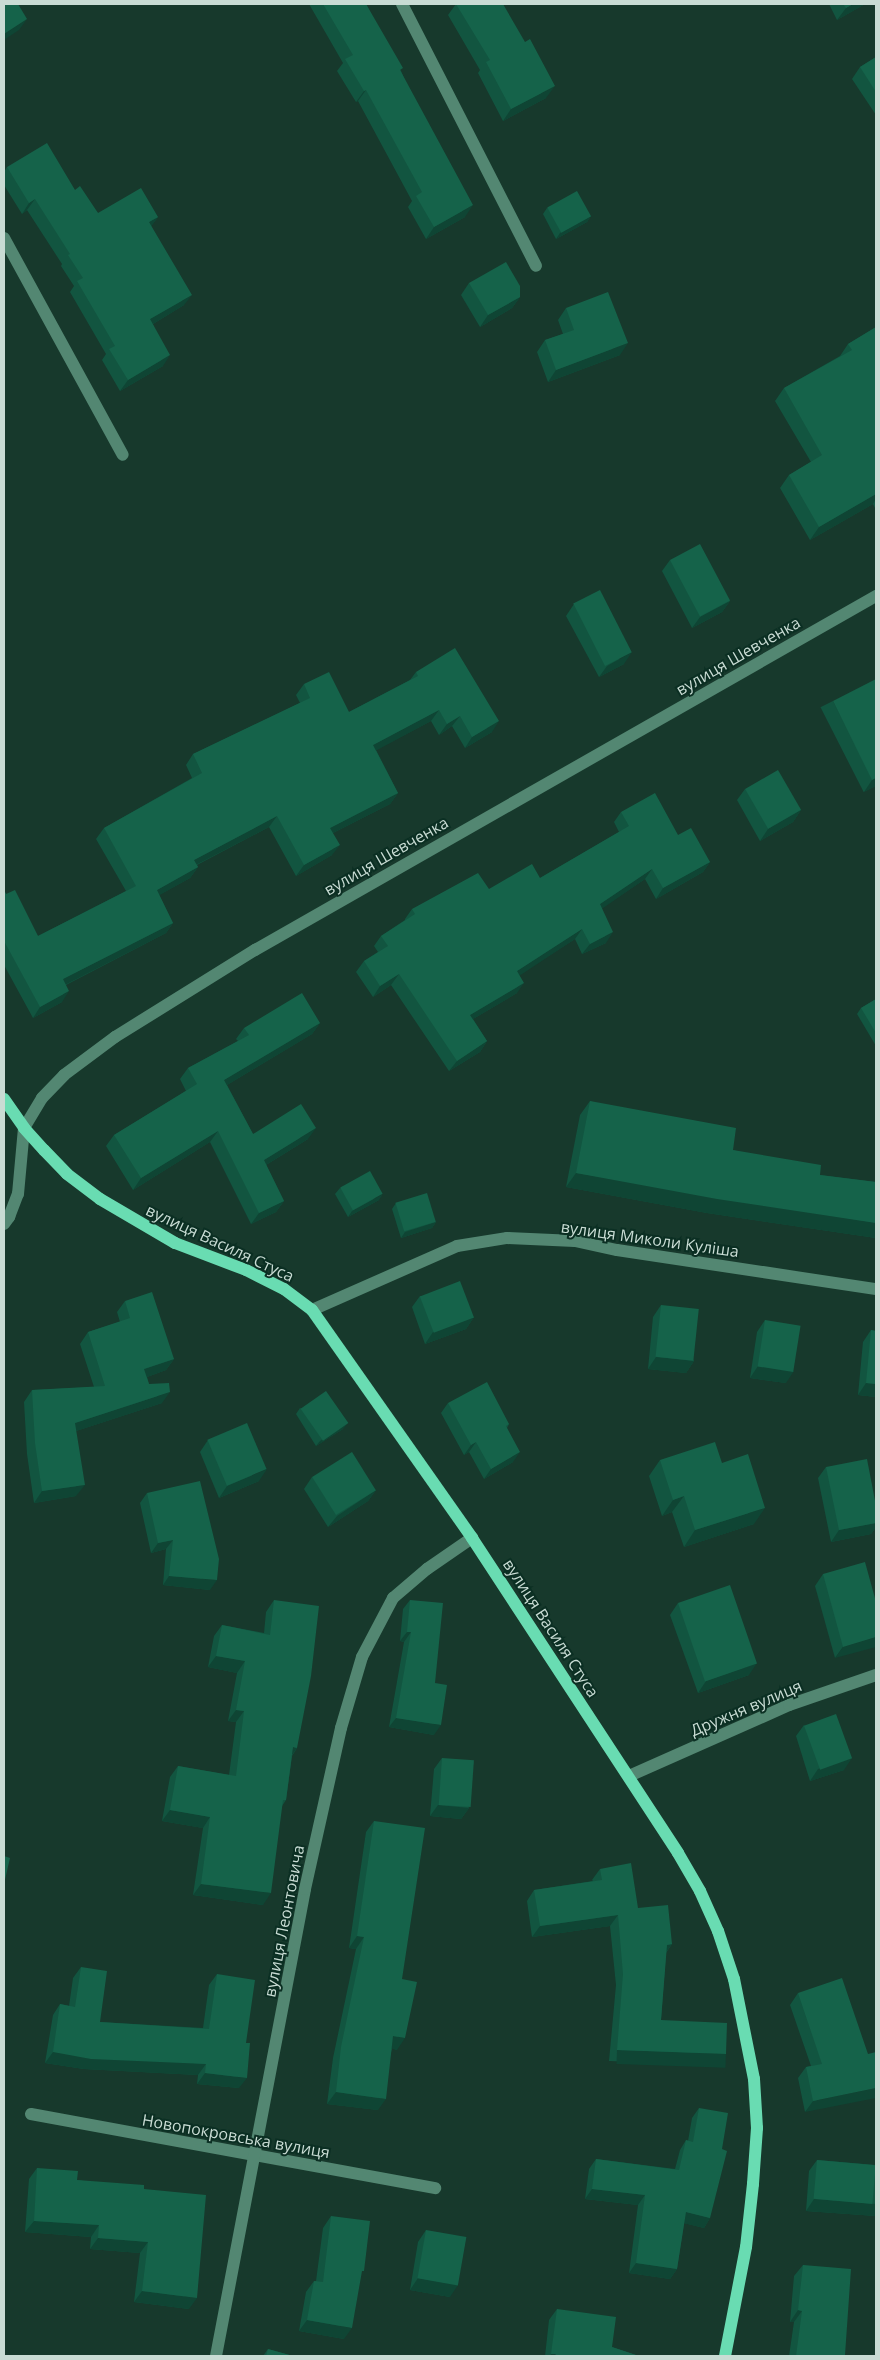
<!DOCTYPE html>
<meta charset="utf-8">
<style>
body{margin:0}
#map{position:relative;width:880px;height:2360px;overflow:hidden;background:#17392c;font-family:"Open Sans",sans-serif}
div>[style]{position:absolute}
.minor>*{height:12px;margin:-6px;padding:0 6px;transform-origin:6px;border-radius:6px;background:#538772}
.major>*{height:12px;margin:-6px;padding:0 6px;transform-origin:6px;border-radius:6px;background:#69dcb2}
.wall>*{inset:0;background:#125540;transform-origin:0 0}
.shaded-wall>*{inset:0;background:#0f4534;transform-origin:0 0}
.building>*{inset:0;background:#15634a;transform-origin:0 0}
span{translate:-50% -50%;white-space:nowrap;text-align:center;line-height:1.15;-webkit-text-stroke:4px #0b2f23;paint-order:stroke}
.street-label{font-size:16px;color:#c9dcd4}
.frame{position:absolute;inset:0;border:5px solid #c9dcd4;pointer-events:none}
</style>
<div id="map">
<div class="minor">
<div style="left:402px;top:4px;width:294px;rotate:62.9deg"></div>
<div style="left:4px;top:238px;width:247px;rotate:61.3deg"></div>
<div style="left:4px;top:1224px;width:9px;rotate:-54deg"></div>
<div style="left:9px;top:1217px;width:25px;rotate:-69deg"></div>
<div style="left:18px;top:1194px;width:66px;rotate:-84.8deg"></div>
<div style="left:24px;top:1128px;width:35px;rotate:-59deg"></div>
<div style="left:42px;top:1098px;width:32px;rotate:-46deg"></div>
<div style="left:64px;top:1075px;width:64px;rotate:-36.7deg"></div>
<div style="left:115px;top:1037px;width:165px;rotate:-31.9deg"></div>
<div style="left:255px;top:950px;width:715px;rotate:-29.69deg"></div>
<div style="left:312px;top:1310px;width:158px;rotate:-23.8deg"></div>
<div style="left:457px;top:1246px;width:51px;rotate:-9.1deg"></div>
<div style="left:507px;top:1238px;width:68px;rotate:2.5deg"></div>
<div style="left:575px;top:1241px;width:43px;rotate:12.1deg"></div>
<div style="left:617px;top:1250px;width:262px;rotate:8.6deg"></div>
<div style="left:629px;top:1776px;width:175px;rotate:-23.9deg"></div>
<div style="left:789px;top:1705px;width:92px;rotate:-19deg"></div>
<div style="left:31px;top:2114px;width:411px;rotate:10.4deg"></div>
<div style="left:216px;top:2356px;width:475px;rotate:-79.2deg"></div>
<div style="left:305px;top:1889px;width:165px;rotate:-77.4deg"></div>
<div style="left:341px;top:1728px;width:74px;rotate:-73.5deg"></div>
<div style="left:362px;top:1657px;width:67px;rotate:-62.3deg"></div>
<div style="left:393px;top:1598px;width:45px;rotate:-40.5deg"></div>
<div style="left:427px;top:1569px;width:55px;rotate:-34.6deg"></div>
</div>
<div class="major">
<div style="left:4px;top:1099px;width:35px;rotate:55deg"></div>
<div style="left:24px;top:1128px;width:30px;rotate:48deg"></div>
<div style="left:44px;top:1150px;width:33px;rotate:46deg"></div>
<div style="left:67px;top:1174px;width:41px;rotate:37.1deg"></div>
<div style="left:100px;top:1199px;width:87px;rotate:30.4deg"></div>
<div style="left:175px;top:1243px;width:76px;rotate:20.8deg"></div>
<div style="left:246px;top:1270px;width:42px;rotate:26.6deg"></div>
<div style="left:284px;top:1289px;width:35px;rotate:37deg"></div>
<div style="left:312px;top:1310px;width:279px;rotate:54.9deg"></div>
<div style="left:472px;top:1538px;width:376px;rotate:56.8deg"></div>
<div style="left:678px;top:1853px;width:44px;rotate:59.9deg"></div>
<div style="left:700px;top:1891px;width:44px;rotate:65.8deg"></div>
<div style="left:718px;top:1931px;width:51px;rotate:71.6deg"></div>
<div style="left:734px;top:1979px;width:102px;rotate:78.7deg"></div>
<div style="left:754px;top:2079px;width:49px;rotate:86.5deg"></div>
<div style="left:757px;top:2128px;width:56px;rotate:94.1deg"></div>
<div style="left:753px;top:2184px;width:63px;rotate:96.3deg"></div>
<div style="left:746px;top:2247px;width:111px;rotate:100.9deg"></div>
</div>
<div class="wall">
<div style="clip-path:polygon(309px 4px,366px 4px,401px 71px,465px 217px,426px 239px,408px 207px,412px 201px,358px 101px,356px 102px,337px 71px,343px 63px)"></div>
<div style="clip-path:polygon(456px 4px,546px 98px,503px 121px,478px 73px,480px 70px,448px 15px)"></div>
<div style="clip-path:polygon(829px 4px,865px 4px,837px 20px)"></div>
<div style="clip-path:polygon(876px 57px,876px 115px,852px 79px,860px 67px)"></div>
<div style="clip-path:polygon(7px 167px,75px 190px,98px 213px,158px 217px,151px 226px,184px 305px,153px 324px,163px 366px,120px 391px,102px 360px,106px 354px,70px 292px,74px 286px,61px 266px,62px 264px,27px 210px,22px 214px,4px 185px,4px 172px)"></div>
<div style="clip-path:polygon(547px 208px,591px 216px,587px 222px,556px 239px,543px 214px)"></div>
<div style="clip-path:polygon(469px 283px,520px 297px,512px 308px,480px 327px,461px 295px)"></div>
<div style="clip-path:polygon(566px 308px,620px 355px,548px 382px,537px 352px,545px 340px,563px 334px,558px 320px)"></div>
<div style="clip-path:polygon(876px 327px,876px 510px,873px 504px,810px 540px,780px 488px,789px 475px,811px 462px,775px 401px,784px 388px,840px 356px,848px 344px)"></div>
<div style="clip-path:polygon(670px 560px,730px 601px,722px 612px,692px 628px,662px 571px)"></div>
<div style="clip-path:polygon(574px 604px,624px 664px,599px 677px,566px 616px)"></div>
<div style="clip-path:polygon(416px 672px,492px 732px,465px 748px,452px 726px,439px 735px,431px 721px,376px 750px,398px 793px,390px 804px,333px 833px,332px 855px,296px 876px,269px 827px,197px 865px,198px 867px,190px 878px,159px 895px,173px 923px,166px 933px,66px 985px,62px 1002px,33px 1018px,4px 965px,4px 890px,6px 894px,38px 936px,126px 891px,96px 839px,104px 828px,192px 778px,186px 765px,193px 754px,300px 703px,296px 695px,304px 684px,349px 712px,410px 680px)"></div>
<div style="left:833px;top:701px;width:95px;height:14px;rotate:63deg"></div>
<div style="clip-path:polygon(745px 789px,801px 810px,793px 822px,760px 841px,737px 800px)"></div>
<div style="clip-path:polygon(621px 812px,678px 835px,710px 862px,703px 872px,656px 899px,645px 879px,602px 908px,606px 943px,582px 954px,575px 939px,519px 975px,517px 993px,473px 1019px,487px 1041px,480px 1052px,449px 1071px,391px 985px,373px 997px,356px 972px,364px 961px,378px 952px,374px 946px,381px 936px,405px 920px,405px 919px,412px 909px,489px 889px,540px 878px,619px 832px,614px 822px)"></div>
<div style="clip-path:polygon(876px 999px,876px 1046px,857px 1014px,861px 1008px)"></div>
<div style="clip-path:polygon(320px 1023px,312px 1034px,227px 1085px,253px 1134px,308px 1139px,266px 1165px,284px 1201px,276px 1212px,251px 1224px,210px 1142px,133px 1190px,106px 1146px,114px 1135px,186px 1091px,180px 1079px,188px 1068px,238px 1041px,236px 1039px,244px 1028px)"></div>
<div style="clip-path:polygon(590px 1101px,733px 1150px,820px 1175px,876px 1182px,876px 1238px,707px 1213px,566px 1187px,580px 1115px)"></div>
<div style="clip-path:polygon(340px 1188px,379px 1200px,348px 1217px,335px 1194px)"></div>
<div style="clip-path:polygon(396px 1203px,436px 1222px,432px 1228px,401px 1238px,392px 1209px)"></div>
<div style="clip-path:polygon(420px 1296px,474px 1317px,466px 1329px,425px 1344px,412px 1307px)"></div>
<div style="clip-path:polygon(125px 1301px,174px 1359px,166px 1370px,147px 1377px,149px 1384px,162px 1403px,76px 1431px,76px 1496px,34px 1503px,27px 1454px,24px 1402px,32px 1390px,94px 1387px,80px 1344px,88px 1332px,120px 1322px,117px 1312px)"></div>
<div style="clip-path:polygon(661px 1305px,694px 1361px,686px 1373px,648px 1369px,653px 1317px)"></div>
<div style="clip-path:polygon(765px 1320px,786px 1383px,750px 1378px,757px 1332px)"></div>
<div style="clip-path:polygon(871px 1330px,876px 1331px,876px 1397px,858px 1395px,863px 1342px)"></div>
<div style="clip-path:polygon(448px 1403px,509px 1424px,507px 1428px,513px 1462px,484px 1479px,469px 1452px,464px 1455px,441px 1413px)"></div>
<div style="clip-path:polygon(300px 1408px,343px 1429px,316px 1446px,296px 1414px)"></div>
<div style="clip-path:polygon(208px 1440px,259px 1481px,219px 1498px,200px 1452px)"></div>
<div style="clip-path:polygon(660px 1460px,722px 1463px,754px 1524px,684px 1547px,672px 1512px,662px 1516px,649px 1476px)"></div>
<div style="clip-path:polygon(826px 1467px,876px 1506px,876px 1527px,871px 1534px,831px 1542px,818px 1478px)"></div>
<div style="clip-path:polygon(312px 1477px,376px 1490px,368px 1501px,328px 1527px,304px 1489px)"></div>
<div style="clip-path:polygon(147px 1493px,210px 1590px,163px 1585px,166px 1549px,151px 1553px,140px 1503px)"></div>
<div style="clip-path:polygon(823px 1574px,876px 1602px,835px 1658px,815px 1586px)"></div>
<div style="clip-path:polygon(274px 1600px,297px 1748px,292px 1756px,286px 1800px,282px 1806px,263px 1905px,193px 1895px,203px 1828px,162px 1821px,170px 1777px,178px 1766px,229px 1775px,236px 1722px,228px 1721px,237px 1673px,208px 1667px,214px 1636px,222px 1625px,264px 1633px,266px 1612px)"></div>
<div style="clip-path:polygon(410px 1600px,435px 1683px,434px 1735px,389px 1727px,404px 1642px,400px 1641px,403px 1609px)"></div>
<div style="clip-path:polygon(678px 1603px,749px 1675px,698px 1693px,670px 1615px)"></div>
<div style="clip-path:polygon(804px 1725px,844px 1770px,810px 1781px,796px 1736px)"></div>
<div style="clip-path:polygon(442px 1758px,469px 1808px,461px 1819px,430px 1816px,434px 1769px)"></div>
<div style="clip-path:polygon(374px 1821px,402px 1979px,397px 2050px,392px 2048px,378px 2110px,327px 2104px,333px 2058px,356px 1949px,349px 1948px,366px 1832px)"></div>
<div style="clip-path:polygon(600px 1869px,672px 1944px,666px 1953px,661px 2020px,718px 2065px,609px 2061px,616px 1985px,610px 1926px,532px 1937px,527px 1901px,534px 1890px,593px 1881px,592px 1880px)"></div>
<div style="clip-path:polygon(81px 1967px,100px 2022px,203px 2028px,209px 1985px,217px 1974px,239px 2088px,197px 2084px,198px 2075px,84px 2069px,45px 2063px,53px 2015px,60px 2004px,69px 2006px,73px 1978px)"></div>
<div style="clip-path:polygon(798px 1993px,868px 2054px,805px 2112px,798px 2078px,806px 2067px,811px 2066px,790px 2005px)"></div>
<div style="clip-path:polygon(699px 2108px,710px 2218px,704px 2228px,684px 2223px,677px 2269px,670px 2279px,629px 2273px,638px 2205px,585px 2199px,589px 2169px,596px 2159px,675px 2169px,680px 2150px,686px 2140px,688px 2141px,692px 2118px)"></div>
<div style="clip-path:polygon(817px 2160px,876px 2165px,876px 2216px,806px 2211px,809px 2171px)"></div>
<div style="clip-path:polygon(37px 2168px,77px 2180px,144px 2189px,189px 2309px,134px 2302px,140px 2253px,90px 2249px,91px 2237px,25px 2232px,29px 2179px)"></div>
<div style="clip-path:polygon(331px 2216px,344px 2339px,299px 2331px,306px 2292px,314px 2281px,316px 2281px,323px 2228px)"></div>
<div style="clip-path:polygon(426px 2230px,450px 2297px,410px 2290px,418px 2242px)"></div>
<div style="clip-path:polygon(803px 2265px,845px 2355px,850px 2356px,789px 2356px,794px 2322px,790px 2322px,794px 2276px)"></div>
<div style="clip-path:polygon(557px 2309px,612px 2347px,639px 2356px,545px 2356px,549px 2320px)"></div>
<div style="clip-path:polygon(268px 2349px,293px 2356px,263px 2356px)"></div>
</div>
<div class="shaded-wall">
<div style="clip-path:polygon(853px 4px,865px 4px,837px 20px,846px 8px)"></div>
<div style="clip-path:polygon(27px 19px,19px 30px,4px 40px,4px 34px)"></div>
<div style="clip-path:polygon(555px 86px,546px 98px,503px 121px,511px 109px)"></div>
<div style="clip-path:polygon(366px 90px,358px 101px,356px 102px,364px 91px)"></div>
<div style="clip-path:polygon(35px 199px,27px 210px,22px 214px,29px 203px)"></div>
<div style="clip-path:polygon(473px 205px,465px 217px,426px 239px,434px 227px)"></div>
<div style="clip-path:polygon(591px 216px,587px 222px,556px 239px,560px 233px)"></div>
<div style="clip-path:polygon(158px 217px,150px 228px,149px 222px)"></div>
<div style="clip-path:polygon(192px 295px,184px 305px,143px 330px,150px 319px)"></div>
<div style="clip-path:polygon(520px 297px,512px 308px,480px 327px,488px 315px)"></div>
<div style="clip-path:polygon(628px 343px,620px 355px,548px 382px,556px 370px)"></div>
<div style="clip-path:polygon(170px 355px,163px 366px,120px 391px,128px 380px)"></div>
<div style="clip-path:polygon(876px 494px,876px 499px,873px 504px,810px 540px,819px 527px)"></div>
<div style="clip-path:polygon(730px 601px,722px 612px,692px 628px,700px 617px)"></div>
<div style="clip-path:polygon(632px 652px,624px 664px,599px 677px,607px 666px)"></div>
<div style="clip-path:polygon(439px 710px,431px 721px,366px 756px,373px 745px)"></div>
<div style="clip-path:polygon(460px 716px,452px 726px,439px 735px,447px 724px)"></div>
<div style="clip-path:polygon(499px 721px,492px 732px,465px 748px,472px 737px)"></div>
<div style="clip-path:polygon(876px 778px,876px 786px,864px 792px,872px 780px)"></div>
<div style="clip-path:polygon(398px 793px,390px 804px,323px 838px,330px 828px)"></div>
<div style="clip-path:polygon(801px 810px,793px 822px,760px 841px,768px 829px)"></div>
<div style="clip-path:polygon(277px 816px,269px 827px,186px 870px,194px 860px)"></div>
<div style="clip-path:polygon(340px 845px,332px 855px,296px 876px,304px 865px)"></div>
<div style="clip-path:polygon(710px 862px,703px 872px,656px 899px,663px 888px)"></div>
<div style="clip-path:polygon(198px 867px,190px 878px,149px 901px,157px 890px)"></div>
<div style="clip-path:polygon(652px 869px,645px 879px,593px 915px,600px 904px)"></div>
<div style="clip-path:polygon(173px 923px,166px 933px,55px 990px,63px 979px)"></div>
<div style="clip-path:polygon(582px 929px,575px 939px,510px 982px,517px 971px)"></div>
<div style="clip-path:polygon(613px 932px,606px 943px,582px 954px,590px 944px)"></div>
<div style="clip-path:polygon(399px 974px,391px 985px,373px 997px,380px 986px)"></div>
<div style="clip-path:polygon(524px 983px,517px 993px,463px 1025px,470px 1015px)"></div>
<div style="clip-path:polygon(69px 991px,62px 1002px,33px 1018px,40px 1007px)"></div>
<div style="clip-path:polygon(320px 1023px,312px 1034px,217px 1091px,224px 1080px)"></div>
<div style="clip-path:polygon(487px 1041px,480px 1052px,449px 1071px,457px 1061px)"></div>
<div style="clip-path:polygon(316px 1128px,308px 1139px,256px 1171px,264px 1160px)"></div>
<div style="clip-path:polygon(218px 1131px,210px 1142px,133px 1190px,141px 1178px)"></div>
<div style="clip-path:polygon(576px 1173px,876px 1223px,876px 1238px,707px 1213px,566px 1187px)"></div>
<div style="clip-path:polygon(383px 1194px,379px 1200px,348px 1217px,352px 1211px)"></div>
<div style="clip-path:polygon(284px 1201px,276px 1212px,251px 1224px,259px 1213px)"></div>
<div style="clip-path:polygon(436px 1222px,432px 1228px,401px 1238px,405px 1232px)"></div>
<div style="clip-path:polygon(474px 1317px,466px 1329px,425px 1344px,433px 1332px)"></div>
<div style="clip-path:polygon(656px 1357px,694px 1361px,686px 1373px,648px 1369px)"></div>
<div style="clip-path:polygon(174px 1359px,166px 1370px,136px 1381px,144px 1369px)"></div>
<div style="clip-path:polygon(758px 1366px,794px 1371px,786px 1383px,750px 1378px)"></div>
<div style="clip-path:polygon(866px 1383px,876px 1384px,876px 1397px,858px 1395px)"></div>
<div style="clip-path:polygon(170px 1392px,162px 1403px,67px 1434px,75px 1423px)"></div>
<div style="clip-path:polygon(348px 1423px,343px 1429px,316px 1446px,320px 1441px)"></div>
<div style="clip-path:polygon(476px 1442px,469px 1452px,464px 1455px,471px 1445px)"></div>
<div style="clip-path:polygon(520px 1452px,513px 1462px,484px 1479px,491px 1469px)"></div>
<div style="clip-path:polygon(267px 1469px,259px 1481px,219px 1498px,227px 1486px)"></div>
<div style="clip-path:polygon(85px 1485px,76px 1496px,34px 1503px,42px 1491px)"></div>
<div style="clip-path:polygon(376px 1490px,368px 1501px,328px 1527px,337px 1516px)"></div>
<div style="clip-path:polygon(684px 1496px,672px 1512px,662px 1516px,673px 1500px)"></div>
<div style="clip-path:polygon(765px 1508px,754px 1524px,684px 1547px,695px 1530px)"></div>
<div style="clip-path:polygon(876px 1523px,876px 1527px,871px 1534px,831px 1542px,839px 1530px)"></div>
<div style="clip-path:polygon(173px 1540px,166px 1549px,151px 1553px,158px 1543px)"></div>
<div style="clip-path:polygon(169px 1576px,217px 1580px,210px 1590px,163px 1585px)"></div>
<div style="clip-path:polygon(407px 1632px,411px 1632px,404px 1642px,400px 1641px)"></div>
<div style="clip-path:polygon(876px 1637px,876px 1647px,835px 1658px,843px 1647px)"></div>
<div style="clip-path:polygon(216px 1656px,245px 1661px,237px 1673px,208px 1667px)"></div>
<div style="clip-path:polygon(757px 1663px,749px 1675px,698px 1693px,706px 1681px)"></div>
<div style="clip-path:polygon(236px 1710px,244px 1711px,236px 1722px,228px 1721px)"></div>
<div style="clip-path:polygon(396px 1718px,441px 1725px,434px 1735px,389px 1727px)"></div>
<div style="clip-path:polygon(293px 1747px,297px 1748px,289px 1759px)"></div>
<div style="clip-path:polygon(852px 1758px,844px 1770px,810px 1781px,818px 1769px)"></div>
<div style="clip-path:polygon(438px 1805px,469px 1808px,461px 1819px,430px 1816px)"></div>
<div style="clip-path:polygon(170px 1810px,210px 1817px,203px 1828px,162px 1821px)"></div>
<div style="clip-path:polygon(201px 1884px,271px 1893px,263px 1905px,193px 1895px)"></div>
<div style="clip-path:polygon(618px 1915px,610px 1926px,532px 1937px,540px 1926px)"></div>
<div style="clip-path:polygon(357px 1936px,364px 1937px,356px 1949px,349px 1948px)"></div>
<div style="clip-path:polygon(672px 1944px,664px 1955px,667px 1945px)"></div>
<div style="clip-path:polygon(393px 2036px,405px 2038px,397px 2050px,385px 2047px)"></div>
<div style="left:617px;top:2050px;width:109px;height:14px;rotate:2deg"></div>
<div style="clip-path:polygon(53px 2052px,206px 2064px,198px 2075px,84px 2069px,45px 2063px)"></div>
<div style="clip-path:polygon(205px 2073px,247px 2078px,239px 2088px,197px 2084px)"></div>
<div style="clip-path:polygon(876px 2088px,876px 2098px,805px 2112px,813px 2101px)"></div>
<div style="clip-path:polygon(336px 2092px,386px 2099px,378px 2110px,327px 2104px)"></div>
<div style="clip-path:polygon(592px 2189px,645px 2195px,638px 2205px,585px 2199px)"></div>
<div style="clip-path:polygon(814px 2199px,876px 2204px,876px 2216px,806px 2211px)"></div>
<div style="clip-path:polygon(686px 2212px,710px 2218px,704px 2228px,679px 2222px)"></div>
<div style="clip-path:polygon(34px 2221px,99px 2225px,91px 2237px,25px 2232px)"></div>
<div style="clip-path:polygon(98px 2238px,148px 2242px,140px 2253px,90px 2249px)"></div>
<div style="clip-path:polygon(636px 2263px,677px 2269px,670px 2279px,629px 2273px)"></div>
<div style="clip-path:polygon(418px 2278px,458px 2285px,450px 2297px,410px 2290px)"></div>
<div style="clip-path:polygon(142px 2291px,197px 2298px,189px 2309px,134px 2302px)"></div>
<div style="clip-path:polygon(798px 2310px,802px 2311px,794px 2322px,790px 2322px)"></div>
<div style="clip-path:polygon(307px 2320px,352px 2328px,344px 2339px,299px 2331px)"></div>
<div style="clip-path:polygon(551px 2354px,556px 2354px,554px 2356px,550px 2356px)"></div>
</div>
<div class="building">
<div style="clip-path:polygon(4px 4px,18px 4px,27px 19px,4px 34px)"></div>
<div style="clip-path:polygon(323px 4px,366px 4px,403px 68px,400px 70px,473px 205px,434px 227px,416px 196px,422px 192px,366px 90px,364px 91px,345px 59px,353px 55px)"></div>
<div style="clip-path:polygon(456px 4px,503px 4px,525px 42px,530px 39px,555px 86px,511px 109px,486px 62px,490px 60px)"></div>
<div style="clip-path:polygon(843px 4px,853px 4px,846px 8px)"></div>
<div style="clip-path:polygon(876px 57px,876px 92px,860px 67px)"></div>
<div style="clip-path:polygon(47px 143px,75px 190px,80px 186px,98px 213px,141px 188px,158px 217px,149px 222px,192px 295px,150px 319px,170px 355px,128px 380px,109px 349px,115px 346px,77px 281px,83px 278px,68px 255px,70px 254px,35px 199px,29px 203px,7px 167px)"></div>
<div style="left:577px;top:191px;width:29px;height:34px;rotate:61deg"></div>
<div style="clip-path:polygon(506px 262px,520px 286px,520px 297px,488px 315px,469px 283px)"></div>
<div style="clip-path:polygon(608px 292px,628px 343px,556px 370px,545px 340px,574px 330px,566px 308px)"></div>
<div style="clip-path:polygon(876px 327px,876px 494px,819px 527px,789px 475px,822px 455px,784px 388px,852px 350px,848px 344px)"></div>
<div style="left:700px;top:544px;width:64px;height:34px;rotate:62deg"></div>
<div style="left:600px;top:590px;width:70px;height:30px;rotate:63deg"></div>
<div style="clip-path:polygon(455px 648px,499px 721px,472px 737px,460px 716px,447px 724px,439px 710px,373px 745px,398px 793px,330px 828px,340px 845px,304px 865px,277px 816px,194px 860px,198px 867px,157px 890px,173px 923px,63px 979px,69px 991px,40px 1007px,4px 941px,4px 890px,6px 894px,15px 890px,38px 936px,136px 886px,104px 828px,202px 773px,193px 754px,310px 698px,304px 684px,329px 672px,349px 712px,418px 676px,416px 672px)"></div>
<div style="clip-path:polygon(876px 679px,876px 778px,872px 780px,833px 701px)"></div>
<div style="left:778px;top:770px;width:46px;height:38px;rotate:60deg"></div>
<div style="clip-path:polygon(655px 793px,678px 835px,691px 828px,710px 862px,663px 888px,652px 869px,600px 904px,613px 932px,590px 944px,582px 929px,517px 971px,524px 983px,470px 1015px,487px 1041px,457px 1061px,399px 974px,380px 986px,364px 961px,388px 946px,381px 936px,415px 914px,412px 909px,478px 873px,489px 889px,532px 864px,540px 878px,629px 826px,621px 812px)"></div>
<div style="clip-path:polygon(302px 993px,320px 1023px,224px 1080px,253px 1134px,301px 1104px,316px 1128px,264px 1160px,284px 1201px,259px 1213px,218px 1131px,141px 1178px,114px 1135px,197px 1084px,188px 1068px,249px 1035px,244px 1028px)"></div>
<div style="clip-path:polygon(876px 999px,876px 1033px,861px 1008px)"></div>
<div style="clip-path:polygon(590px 1101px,736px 1128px,733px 1150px,821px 1165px,820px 1175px,876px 1182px,876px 1223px,717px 1199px,576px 1173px)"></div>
<div style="left:370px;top:1171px;width:26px;height:34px;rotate:61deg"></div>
<div style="left:427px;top:1193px;width:30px;height:33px;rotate:73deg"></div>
<div style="left:460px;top:1281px;width:39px;height:43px;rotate:69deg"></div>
<div style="clip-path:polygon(152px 1292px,174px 1359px,144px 1369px,149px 1384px,169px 1383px,170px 1392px,75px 1423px,85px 1485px,42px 1491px,35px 1443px,32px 1390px,105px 1386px,88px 1332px,130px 1318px,125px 1301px)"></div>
<div style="left:661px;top:1305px;width:38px;height:52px;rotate:6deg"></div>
<div style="left:765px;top:1320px;width:36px;height:47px;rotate:9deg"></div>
<div style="clip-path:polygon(871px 1330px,876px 1331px,876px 1384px,866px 1383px)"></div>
<div style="clip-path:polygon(487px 1382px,509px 1424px,506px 1426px,520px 1452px,491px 1469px,476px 1442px,471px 1445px,448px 1403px)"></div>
<div style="left:326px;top:1391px;width:39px;height:31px;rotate:55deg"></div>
<div style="left:247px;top:1423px;width:50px;height:43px;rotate:67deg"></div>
<div style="clip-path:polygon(715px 1442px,722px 1463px,748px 1454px,765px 1508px,695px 1530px,684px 1496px,673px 1500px,660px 1460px)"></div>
<div style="left:352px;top:1452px;width:45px;height:47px;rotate:58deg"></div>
<div style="clip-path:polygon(867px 1459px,876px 1506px,876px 1523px,839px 1530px,826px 1467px)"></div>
<div style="clip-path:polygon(200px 1481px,219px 1559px,217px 1580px,169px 1576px,173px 1540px,158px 1543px,147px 1493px)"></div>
<div style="clip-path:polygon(865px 1562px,876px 1602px,876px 1637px,843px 1647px,823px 1574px)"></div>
<div style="left:730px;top:1585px;width:83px;height:55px;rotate:71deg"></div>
<div style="clip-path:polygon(274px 1600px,319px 1606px,311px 1676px,297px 1748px,293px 1747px,286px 1800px,283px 1800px,271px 1893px,201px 1884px,210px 1817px,170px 1810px,178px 1766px,236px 1776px,244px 1711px,236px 1710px,245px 1661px,216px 1656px,222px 1625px,270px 1635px)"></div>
<div style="clip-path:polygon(410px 1600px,443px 1603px,435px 1683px,447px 1685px,441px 1725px,396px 1718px,411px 1632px,407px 1632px)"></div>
<div style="left:836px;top:1714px;width:47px;height:34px;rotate:70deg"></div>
<div style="left:442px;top:1758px;width:32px;height:47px;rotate:4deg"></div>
<div style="clip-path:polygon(374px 1821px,425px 1828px,402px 1979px,417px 1982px,405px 2038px,393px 2036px,386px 2099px,336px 2092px,341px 2047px,364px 1937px,357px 1936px)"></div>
<div style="clip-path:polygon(4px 1856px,10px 1858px,4px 1884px)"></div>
<div style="clip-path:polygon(631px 1863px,638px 1908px,668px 1905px,672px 1944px,667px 1945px,661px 2020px,727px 2023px,726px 2054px,617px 2050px,623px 1974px,618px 1915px,540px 1926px,534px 1890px,602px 1880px,600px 1869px)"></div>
<div style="clip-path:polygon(81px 1967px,107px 1971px,100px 2022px,209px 2029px,217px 1974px,255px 1980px,246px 2043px,250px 2043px,247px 2078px,205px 2073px,206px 2064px,91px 2059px,53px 2052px,60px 2004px,75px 2007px)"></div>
<div style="clip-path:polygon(842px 1978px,868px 2054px,876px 2052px,876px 2088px,813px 2101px,806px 2067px,822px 2064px,798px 1993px)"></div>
<div style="clip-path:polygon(699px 2108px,728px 2113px,722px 2149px,727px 2151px,710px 2218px,686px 2212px,677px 2269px,636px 2263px,645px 2195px,592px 2189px,596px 2159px,679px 2170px,686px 2140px,693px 2142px)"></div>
<div style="left:817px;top:2160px;width:59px;height:39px;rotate:5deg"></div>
<div style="clip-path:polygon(37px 2168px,78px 2171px,77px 2180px,144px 2185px,144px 2189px,206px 2195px,197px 2298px,142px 2291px,148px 2242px,98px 2238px,99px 2225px,34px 2221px)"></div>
<div style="clip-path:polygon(331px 2216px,370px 2221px,364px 2271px,362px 2271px,352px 2328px,307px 2320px,314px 2281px,323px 2282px)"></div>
<div style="left:426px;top:2230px;width:41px;height:49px;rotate:10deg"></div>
<div style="clip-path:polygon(803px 2265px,851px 2269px,845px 2355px,850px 2356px,796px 2356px,802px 2311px,798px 2310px)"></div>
<div style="clip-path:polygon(557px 2309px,616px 2317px,612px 2347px,639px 2356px,555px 2356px,556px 2354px,551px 2354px)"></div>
<div style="clip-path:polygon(268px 2349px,293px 2356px,266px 2356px)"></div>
</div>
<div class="street-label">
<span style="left:738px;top:656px;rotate:-30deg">вулиця Шевченка</span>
<span style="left:386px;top:856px;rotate:-30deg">вулиця Шевченка</span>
<span style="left:650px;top:1239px;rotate:8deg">вулиця Миколи Куліша</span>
<span style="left:220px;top:1243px;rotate:25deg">вулиця Василя Стуса</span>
<span style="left:551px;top:1628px;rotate:57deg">вулиця Василя Стуса</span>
<span style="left:746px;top:1708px;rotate:-23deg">Дружня вулиця</span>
<span style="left:284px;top:1921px;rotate:-79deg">вулиця Леонтовича</span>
<span style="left:236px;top:2136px;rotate:10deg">Новопокровська вулиця</span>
</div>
<div class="frame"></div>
</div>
